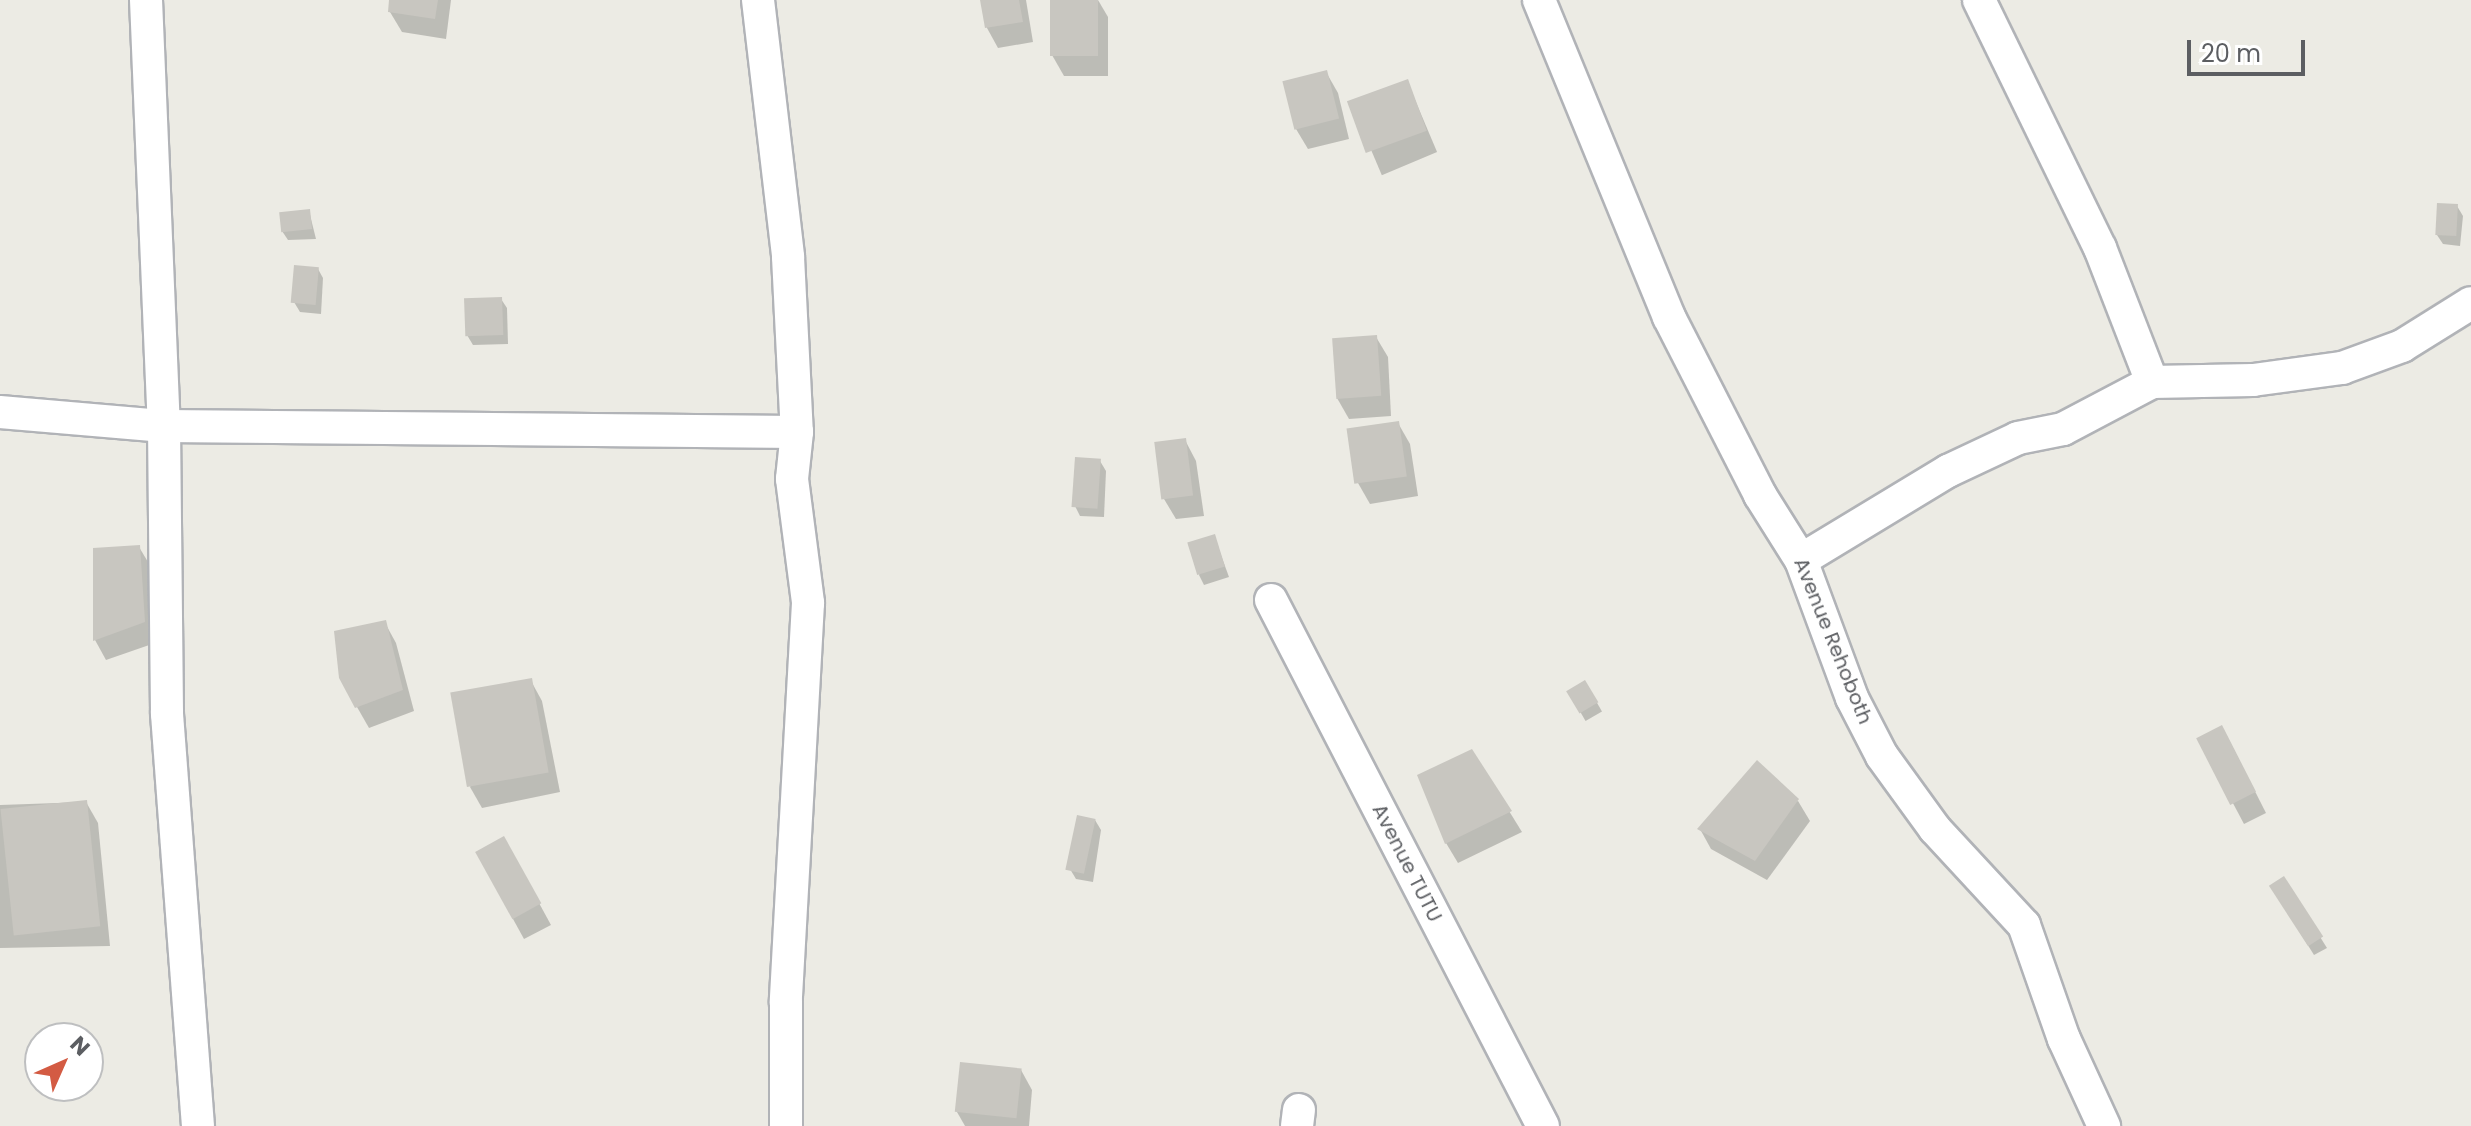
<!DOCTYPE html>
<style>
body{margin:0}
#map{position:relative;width:2471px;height:1126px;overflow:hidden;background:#ecebe4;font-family:Poppins,sans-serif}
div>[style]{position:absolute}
.shadow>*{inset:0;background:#0003;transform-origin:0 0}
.building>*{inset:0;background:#c8c6c0;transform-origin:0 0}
.roads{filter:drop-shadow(2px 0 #b1b3b7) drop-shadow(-2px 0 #b1b3b7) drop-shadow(0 2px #b1b3b7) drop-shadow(0 -2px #b1b3b7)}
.minor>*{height:32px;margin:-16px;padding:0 16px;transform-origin:16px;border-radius:16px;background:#fff}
span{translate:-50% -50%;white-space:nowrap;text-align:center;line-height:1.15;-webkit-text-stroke:7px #fff;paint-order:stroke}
.street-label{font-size:20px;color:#5c5e62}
.north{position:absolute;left:24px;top:1022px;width:80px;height:80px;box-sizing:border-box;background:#fff;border:2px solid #bebfc0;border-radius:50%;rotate:45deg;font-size:22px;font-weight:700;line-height:32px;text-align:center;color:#5c5e62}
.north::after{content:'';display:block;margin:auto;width:28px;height:36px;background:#d35b43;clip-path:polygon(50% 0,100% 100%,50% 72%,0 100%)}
.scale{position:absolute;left:2187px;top:40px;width:118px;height:36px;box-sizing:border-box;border:4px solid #5c5e62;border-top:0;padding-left:10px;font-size:24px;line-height:28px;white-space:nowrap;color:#5c5e62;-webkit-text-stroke:6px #fff;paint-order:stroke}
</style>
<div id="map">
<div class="shadow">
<div style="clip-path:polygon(391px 0,451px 0,446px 39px,402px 32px,390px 12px)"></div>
<div style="clip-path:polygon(982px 0,1026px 0,1033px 42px,998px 48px,987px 28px)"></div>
<div style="clip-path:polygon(1052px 0,1098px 0,1108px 17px,1108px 76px,1064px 76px,1052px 55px)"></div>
<div style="clip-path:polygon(1326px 72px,1338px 93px,1349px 139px,1308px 149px,1296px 129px)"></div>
<div style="left:1407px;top:81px;width:77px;height:60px;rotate:67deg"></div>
<div style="clip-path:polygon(2457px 206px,2463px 216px,2460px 246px,2443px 244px,2437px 235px)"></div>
<div style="clip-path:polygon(309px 211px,316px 239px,288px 240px,282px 231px)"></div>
<div style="clip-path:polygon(318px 269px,323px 278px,321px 314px,300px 312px,294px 302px)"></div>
<div style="clip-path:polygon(501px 299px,507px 308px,508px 344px,473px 345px,467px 335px)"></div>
<div style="clip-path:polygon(1376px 337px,1388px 357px,1391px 416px,1349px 419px,1337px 398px)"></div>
<div style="clip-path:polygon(1398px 423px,1410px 444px,1418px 496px,1370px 504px,1358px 483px)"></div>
<div style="clip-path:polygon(1185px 440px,1196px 461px,1204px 516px,1176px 519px,1164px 499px)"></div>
<div style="clip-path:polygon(1100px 461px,1106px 471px,1104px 517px,1080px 516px,1075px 506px)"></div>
<div style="clip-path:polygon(1214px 536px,1229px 577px,1204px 585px,1199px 575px)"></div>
<div style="clip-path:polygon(139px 547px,151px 567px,155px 643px,106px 660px,95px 640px)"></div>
<div style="clip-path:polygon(385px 623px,396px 643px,414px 711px,369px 728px,357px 707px)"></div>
<div style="clip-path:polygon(531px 681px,542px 701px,560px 792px,482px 808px,470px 787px)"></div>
<div style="left:1585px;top:682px;width:34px;height:19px;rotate:60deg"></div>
<div style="clip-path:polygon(2199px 739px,2233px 748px,2266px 813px,2244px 824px)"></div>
<div style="clip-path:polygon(1472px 751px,1522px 832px,1458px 863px,1446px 843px)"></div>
<div style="clip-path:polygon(1798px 801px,1810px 821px,1767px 880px,1711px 849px,1700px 829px)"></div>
<div style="clip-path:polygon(86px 802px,98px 823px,110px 946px,0 948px,0 805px)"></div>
<div style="clip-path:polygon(1095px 820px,1101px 830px,1093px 882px,1076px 879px,1070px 869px)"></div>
<div style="clip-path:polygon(515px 859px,551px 925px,524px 939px,513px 919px)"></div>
<div style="clip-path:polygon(2284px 879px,2327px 948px,2314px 955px,2277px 896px)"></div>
<div style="clip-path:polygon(1021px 1070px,1032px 1090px,1029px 1126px,965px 1126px,957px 1112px)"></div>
</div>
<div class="building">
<div style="clip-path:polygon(389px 0,438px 0,435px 19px,388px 12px)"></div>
<div style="clip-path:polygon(980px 0,1019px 0,1023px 22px,985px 28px)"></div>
<div style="left:1050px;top:0;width:48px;height:56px"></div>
<div style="left:1327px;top:70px;width:50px;height:46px;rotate:76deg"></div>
<div style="left:1408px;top:79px;width:55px;height:65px;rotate:70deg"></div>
<div style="left:2437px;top:203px;width:21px;height:32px;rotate:3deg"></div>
<div style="left:310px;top:209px;width:20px;height:31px;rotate:84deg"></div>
<div style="left:294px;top:265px;width:25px;height:38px;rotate:5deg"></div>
<div style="left:502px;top:297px;width:38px;height:38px;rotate:88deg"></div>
<div style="left:1377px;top:335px;width:61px;height:45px;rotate:86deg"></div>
<div style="left:1399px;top:421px;width:56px;height:53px;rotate:82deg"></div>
<div style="left:1186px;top:438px;width:58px;height:32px;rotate:83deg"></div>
<div style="left:1075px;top:457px;width:26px;height:50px;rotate:4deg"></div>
<div style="left:1215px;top:534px;width:34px;height:29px;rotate:73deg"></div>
<div style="clip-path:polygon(140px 545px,145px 622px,93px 641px,93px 548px)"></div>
<div style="clip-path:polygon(386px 620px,403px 690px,355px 708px,339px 678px,334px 631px)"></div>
<div style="left:532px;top:678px;width:96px;height:83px;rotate:80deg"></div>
<div style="left:1585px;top:680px;width:26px;height:22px;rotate:59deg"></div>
<div style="left:2222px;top:725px;width:75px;height:29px;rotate:63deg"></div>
<div style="clip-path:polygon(1472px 749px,1512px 811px,1445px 844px,1417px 775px)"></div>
<div style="clip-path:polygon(1757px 760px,1799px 799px,1755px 861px,1697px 829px)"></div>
<div style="left:87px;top:800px;width:127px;height:87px;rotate:84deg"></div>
<div style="left:1077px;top:815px;width:19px;height:56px;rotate:12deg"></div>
<div style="left:504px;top:836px;width:77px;height:33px;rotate:61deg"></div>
<div style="left:2284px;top:876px;width:72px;height:18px;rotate:57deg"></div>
<div style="left:960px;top:1062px;width:62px;height:50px;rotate:6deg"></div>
</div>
<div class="roads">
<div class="minor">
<div style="left:146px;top:0;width:426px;rotate:87.6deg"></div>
<div style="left:164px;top:426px;width:288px;rotate:89.4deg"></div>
<div style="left:167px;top:714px;width:413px;rotate:85.7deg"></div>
<div style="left:758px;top:0;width:259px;rotate:83.3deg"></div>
<div style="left:788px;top:257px;width:175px;rotate:87.1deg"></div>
<div style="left:797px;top:432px;width:47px;rotate:96.1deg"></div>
<div style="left:792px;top:479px;width:125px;rotate:82.6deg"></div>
<div style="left:808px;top:603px;width:400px;rotate:93.2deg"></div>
<div style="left:786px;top:1002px;width:124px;rotate:90deg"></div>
<div style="left:1539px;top:0;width:343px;rotate:67.7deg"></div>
<div style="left:1669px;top:317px;width:200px;rotate:62.9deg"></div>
<div style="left:1760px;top:495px;width:77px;rotate:57.8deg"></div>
<div style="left:1801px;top:560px;width:147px;rotate:69.7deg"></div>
<div style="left:1852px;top:698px;width:65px;rotate:62.7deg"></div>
<div style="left:1882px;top:756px;width:90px;rotate:54deg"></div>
<div style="left:1935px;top:829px;width:131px;rotate:47.2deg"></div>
<div style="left:2024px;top:925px;width:121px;rotate:70.7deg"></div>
<div style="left:2064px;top:1039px;width:96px;rotate:65.3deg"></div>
<div style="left:1979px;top:0;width:276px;rotate:64deg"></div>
<div style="left:2100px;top:248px;width:144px;rotate:68.8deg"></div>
<div style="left:0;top:412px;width:165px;rotate:4.9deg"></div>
<div style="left:164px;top:426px;width:633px;rotate:0.54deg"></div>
<div style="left:1801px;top:560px;width:172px;rotate:-31.2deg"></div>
<div style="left:1948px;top:471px;width:77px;rotate:-25.2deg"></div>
<div style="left:2018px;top:438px;width:46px;rotate:-11.3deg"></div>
<div style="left:2063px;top:429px;width:101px;rotate:-27.8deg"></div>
<div style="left:2152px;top:382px;width:101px;rotate:-1.1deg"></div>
<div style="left:2253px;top:380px;width:90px;rotate:-7.7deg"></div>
<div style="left:2342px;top:368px;width:64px;rotate:-20.1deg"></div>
<div style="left:2402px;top:346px;width:81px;rotate:-31.9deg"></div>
<div style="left:1271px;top:600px;width:592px;rotate:62.66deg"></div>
<div style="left:1297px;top:1126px;width:16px;rotate:-83deg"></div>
</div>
</div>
<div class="street-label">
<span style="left:1833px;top:641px;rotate:68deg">Avenue Rehoboth</span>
<span style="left:1407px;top:863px;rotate:63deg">Avenue TUTU</span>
</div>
<div class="north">N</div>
<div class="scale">20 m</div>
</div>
